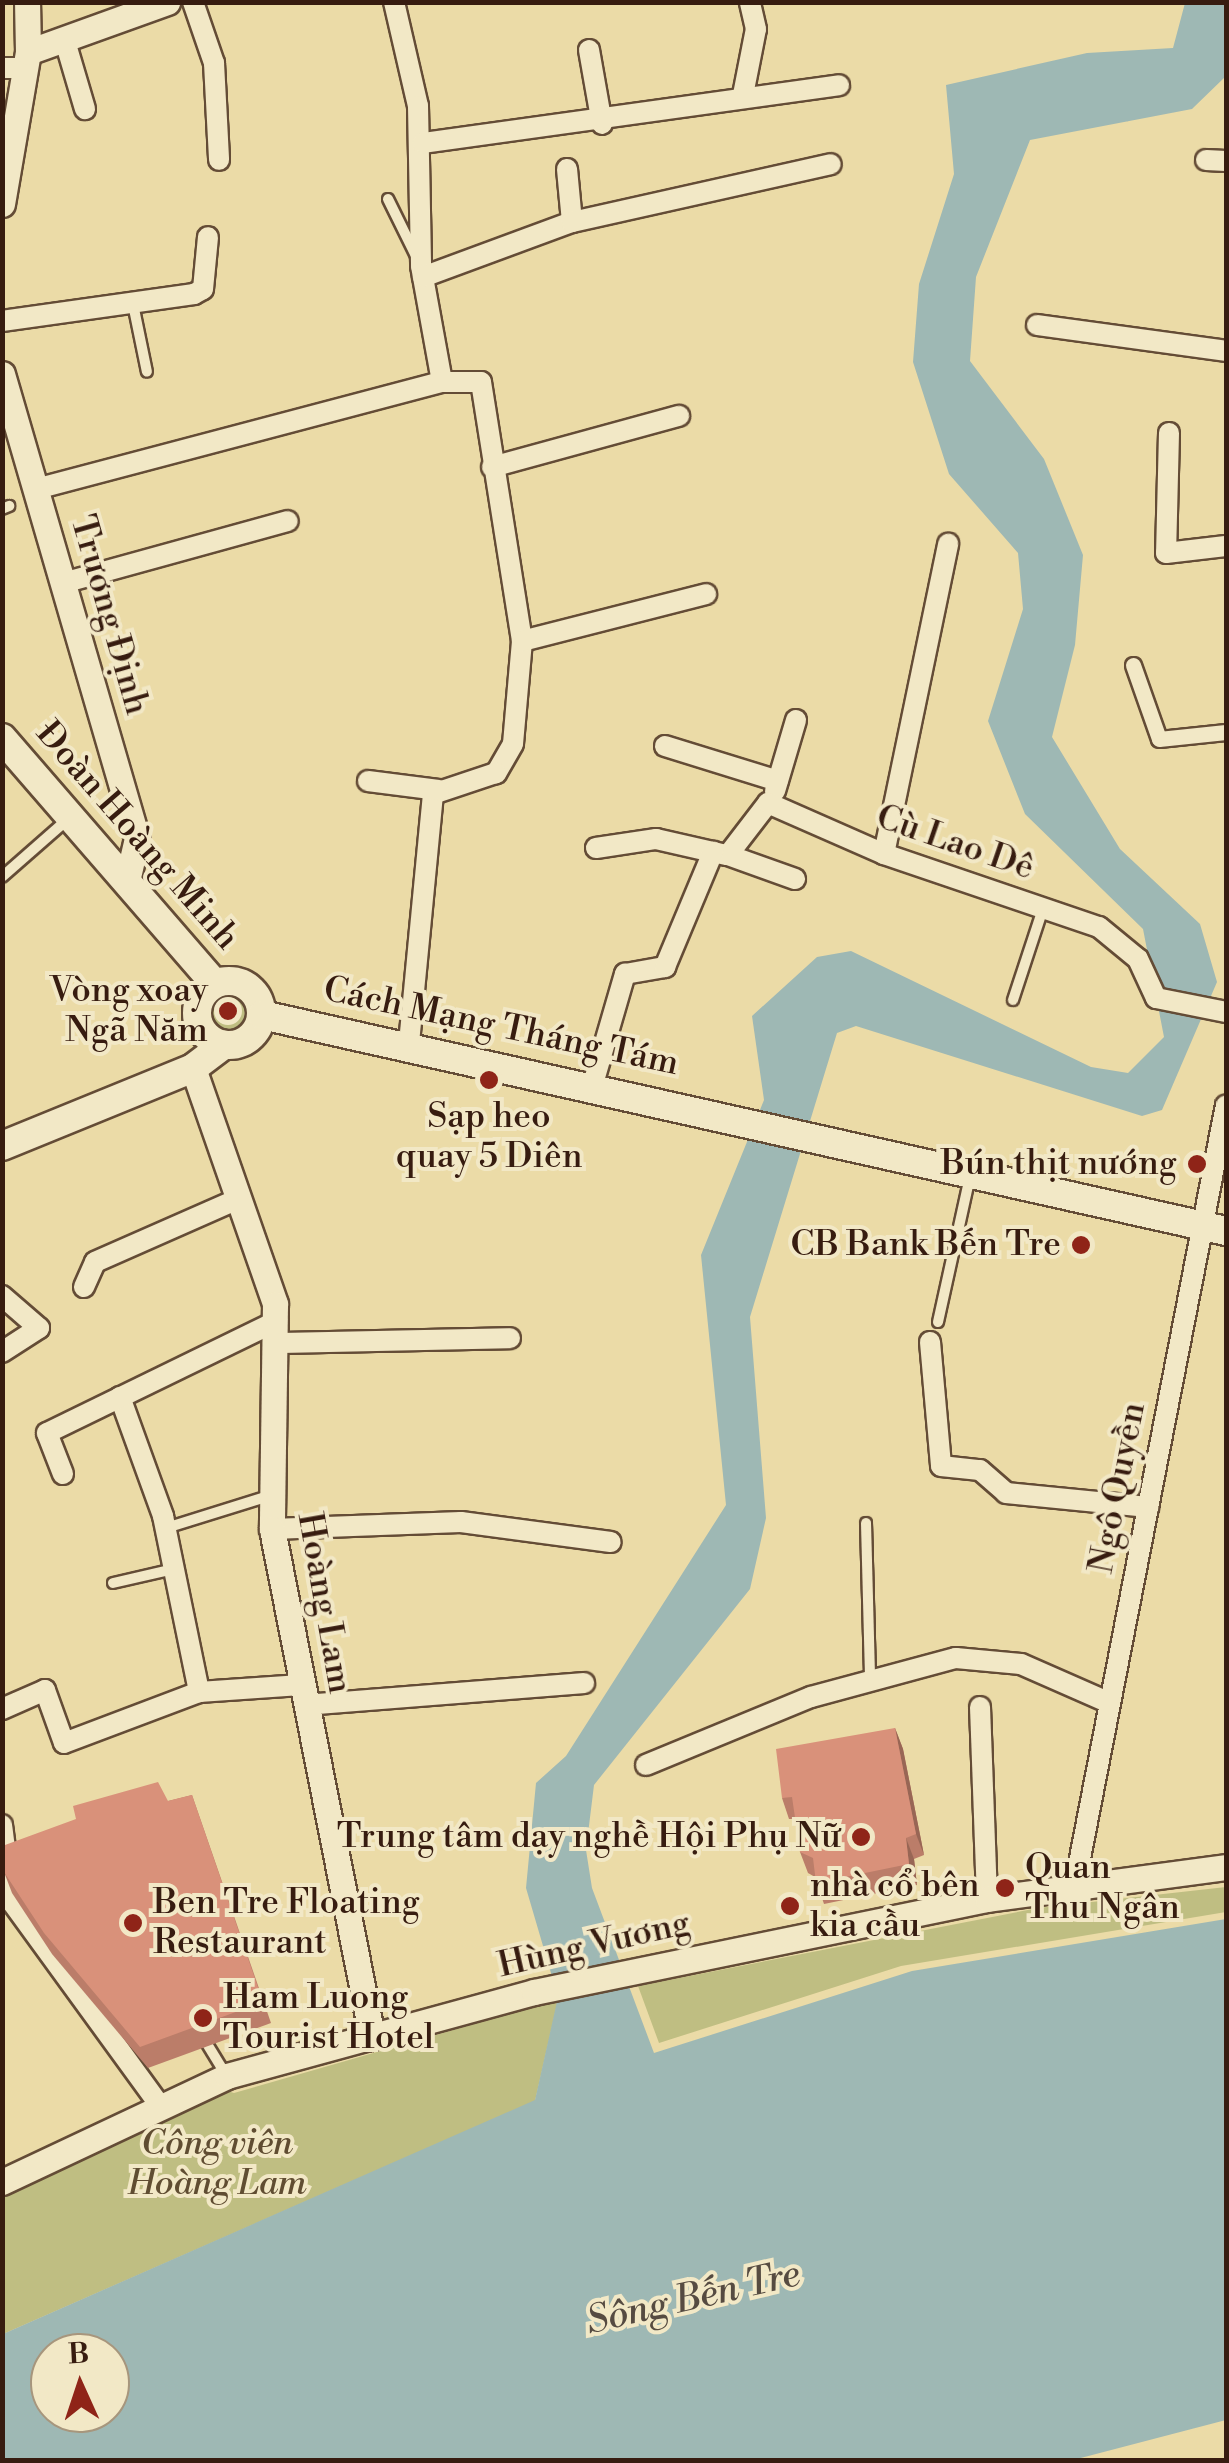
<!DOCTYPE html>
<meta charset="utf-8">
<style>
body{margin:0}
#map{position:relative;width:1229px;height:2463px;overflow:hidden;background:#ebdba7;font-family:"Libre Bodoni",serif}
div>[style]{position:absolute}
.green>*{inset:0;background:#bfbe82}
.round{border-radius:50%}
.water>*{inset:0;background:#9eb8b4}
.roads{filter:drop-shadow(2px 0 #644c36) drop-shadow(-2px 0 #644c36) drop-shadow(0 2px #644c36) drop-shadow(0 -2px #644c36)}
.service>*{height:10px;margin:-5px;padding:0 5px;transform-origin:5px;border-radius:5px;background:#f2e8c6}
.pedestrian>*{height:15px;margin:-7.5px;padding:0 7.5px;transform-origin:7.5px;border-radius:7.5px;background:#f2e8c6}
.minor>*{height:20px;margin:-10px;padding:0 10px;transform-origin:10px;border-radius:10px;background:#f2e8c6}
.tertiary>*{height:25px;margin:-12.5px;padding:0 12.5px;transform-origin:12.5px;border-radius:12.5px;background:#f2e8c6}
.secondary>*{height:28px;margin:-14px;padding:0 14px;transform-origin:14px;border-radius:14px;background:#f2e8c6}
.secondary>.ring{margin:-14px;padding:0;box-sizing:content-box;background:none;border:28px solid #f2e8c6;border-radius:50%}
.wall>*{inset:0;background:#bb7d69}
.shaded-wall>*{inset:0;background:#986655}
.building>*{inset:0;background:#d9917a}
.dots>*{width:28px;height:28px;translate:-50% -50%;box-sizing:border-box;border:5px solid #f2e8c6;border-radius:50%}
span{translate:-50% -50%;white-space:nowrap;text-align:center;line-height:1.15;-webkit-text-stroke:8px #f2e8c6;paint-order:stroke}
.street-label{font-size:35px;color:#371c10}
.poi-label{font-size:35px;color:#371c10}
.right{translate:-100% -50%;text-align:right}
.left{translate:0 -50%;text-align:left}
.park-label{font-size:35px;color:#604d32;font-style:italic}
.water-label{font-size:38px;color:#564b41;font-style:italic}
.frame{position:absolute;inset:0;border:5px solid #371c10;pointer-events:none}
.north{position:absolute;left:30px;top:2333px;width:100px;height:100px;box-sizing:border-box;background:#f2e8c6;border:2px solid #a7967d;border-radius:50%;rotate:357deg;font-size:28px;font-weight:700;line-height:40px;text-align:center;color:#371c10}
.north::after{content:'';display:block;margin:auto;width:35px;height:45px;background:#8f2418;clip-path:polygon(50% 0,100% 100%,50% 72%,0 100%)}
</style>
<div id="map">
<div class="green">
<div class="round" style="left:206px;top:991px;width:46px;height:46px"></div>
<div style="clip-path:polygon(1226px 1887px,1226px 1912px,901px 1966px,659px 2043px,638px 1986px,1038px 1908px)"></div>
<div style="clip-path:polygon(558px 2000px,535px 2101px,3px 2334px,3px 2198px,215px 2087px,234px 2093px)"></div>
</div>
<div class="water">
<div style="clip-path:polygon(evenodd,1185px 3px,1226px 3px,1226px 76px,1192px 109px,1030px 140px,976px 277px,970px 361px,1044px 459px,1083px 555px,1075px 645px,1052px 737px,1120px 849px,1200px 924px,1217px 982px,1162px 1110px,1142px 1116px,856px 1026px,837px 1033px,750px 1317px,766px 1518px,750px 1589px,594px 1785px,586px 1850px,592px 1888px,654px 2053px,912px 1971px,1226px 1919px,1226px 2420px,1073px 2460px,3px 2460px,3px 2334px,535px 2100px,558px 1997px,526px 1888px,536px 1783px,566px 1756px,726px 1505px,701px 1255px,764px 1100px,752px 1016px,817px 957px,851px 951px,1091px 1067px,1128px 1073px,1164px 1037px,1143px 929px,1025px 814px,988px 721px,1023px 609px,1018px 553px,949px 474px,913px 362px,919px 284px,954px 174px,946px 85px,1087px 53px,1173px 48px,1185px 3px,50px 2353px,110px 2353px,110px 2413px,50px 2413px,50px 2353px)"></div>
</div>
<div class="roads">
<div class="service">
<div style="left:388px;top:199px;width:75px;rotate:63.8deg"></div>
<div style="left:133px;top:304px;width:69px;rotate:78.4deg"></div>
<div style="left:2px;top:509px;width:8px;rotate:-23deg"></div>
<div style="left:2px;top:877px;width:88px;rotate:-41.3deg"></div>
<div style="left:1013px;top:1000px;width:96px;rotate:-71.8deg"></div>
<div style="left:938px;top:1322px;width:148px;rotate:-77.6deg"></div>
<div style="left:866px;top:1523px;width:154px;rotate:88.5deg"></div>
<div style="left:166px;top:1528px;width:108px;rotate:-17.3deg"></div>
<div style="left:113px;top:1583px;width:63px;rotate:-12.9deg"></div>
<div style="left:201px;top:2034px;width:48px;rotate:58.6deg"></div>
</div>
<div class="pedestrian">
<div style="left:1133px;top:665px;width:78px;rotate:70.6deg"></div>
<div style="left:1159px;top:739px;width:67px;rotate:-6deg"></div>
</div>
<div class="minor">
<div style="left:193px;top:2px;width:65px;rotate:71deg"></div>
<div style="left:214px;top:63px;width:97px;rotate:87deg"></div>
<div style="left:394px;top:2px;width:107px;rotate:77deg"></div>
<div style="left:418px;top:106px;width:160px;rotate:88.9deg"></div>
<div style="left:421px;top:266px;width:118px;rotate:79.7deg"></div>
<div style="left:65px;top:41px;width:71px;rotate:73.6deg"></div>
<div style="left:589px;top:50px;width:75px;rotate:80deg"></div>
<div style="left:2px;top:68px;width:23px"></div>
<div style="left:743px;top:95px;width:67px;rotate:-78.9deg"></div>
<div style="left:756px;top:29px;width:28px;rotate:-103deg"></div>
<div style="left:423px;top:143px;width:420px;rotate:-7.9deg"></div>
<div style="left:1206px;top:160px;width:20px;rotate:3deg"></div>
<div style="left:567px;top:169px;width:53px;rotate:84.6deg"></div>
<div style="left:423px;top:277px;width:159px;rotate:-20.3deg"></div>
<div style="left:572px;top:222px;width:265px;rotate:-12.6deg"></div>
<div style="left:2px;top:321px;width:194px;rotate:-8deg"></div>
<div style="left:194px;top:294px;width:10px;rotate:-29deg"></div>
<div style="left:203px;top:289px;width:52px;rotate:-84.5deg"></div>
<div style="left:1037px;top:325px;width:191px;rotate:7.8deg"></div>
<div style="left:1169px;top:433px;width:120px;rotate:91.4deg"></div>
<div style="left:1166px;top:553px;width:60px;rotate:-6.7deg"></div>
<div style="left:492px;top:467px;width:194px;rotate:-15.3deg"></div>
<div style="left:36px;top:489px;width:420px;rotate:-14.8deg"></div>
<div style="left:442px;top:382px;width:39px"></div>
<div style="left:481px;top:382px;width:262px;rotate:81deg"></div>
<div style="left:522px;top:641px;width:103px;rotate:95deg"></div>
<div style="left:513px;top:744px;width:34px;rotate:120deg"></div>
<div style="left:496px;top:773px;width:66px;rotate:161.6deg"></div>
<div style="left:433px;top:794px;width:250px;rotate:95.5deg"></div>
<div style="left:63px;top:583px;width:233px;rotate:-15.4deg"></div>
<div style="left:522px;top:641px;width:190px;rotate:-14.3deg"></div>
<div style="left:665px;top:746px;width:118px;rotate:17.2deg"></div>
<div style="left:368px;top:781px;width:71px;rotate:7.3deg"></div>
<div style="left:775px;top:791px;width:74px;rotate:-73.5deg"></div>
<div style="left:596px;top:848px;width:61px;rotate:-8.5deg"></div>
<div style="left:656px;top:839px;width:72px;rotate:12.9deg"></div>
<div style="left:884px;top:854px;width:317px;rotate:-78.3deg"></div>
<div style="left:795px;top:879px;width:71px;rotate:-160.3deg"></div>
<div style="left:728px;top:855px;width:66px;rotate:-52.4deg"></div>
<div style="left:768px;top:803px;width:127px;rotate:23.7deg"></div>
<div style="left:884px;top:854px;width:227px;rotate:18.8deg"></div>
<div style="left:1099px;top:927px;width:50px;rotate:39.4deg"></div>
<div style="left:1138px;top:959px;width:43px;rotate:65.2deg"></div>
<div style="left:1156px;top:998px;width:71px;rotate:11.3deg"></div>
<div style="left:593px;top:1084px;width:115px;rotate:-73.8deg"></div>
<div style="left:625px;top:974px;width:41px;rotate:-9.9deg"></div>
<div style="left:665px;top:967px;width:125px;rotate:-67.3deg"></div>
<div style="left:84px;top:1287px;width:27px;rotate:-66deg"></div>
<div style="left:95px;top:1262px;width:156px;rotate:-23.8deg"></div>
<div style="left:2px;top:1296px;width:49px;rotate:40.9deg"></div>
<div style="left:39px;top:1328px;width:44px;rotate:147deg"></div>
<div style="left:930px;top:1342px;width:124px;rotate:84.9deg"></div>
<div style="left:941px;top:1466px;width:39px;rotate:6deg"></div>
<div style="left:980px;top:1470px;width:35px;rotate:41deg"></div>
<div style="left:1006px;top:1493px;width:143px;rotate:5.6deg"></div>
<div style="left:279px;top:1343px;width:231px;rotate:-1.2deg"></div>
<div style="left:120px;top:1397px;width:127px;rotate:70.1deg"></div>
<div style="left:163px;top:1516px;width:180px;rotate:78.4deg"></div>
<div style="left:63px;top:1474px;width:44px;rotate:-111.3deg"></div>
<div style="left:47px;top:1433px;width:256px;rotate:-26deg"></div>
<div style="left:272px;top:1529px;width:189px;rotate:-2.1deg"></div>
<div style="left:461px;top:1522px;width:151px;rotate:7.6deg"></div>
<div style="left:305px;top:1705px;width:280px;rotate:-4.5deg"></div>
<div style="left:980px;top:1707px;width:192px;rotate:87.9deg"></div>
<div style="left:2px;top:1709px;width:47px;rotate:-23.8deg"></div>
<div style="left:45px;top:1690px;width:56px;rotate:70.3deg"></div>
<div style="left:64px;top:1743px;width:144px;rotate:-20.7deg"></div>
<div style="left:199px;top:1692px;width:102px;rotate:-3.9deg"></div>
<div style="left:646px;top:1765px;width:178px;rotate:-22.4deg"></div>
<div style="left:811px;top:1697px;width:150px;rotate:-15.1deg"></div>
<div style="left:956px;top:1658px;width:65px;rotate:5.3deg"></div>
<div style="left:1021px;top:1664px;width:97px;rotate:23.7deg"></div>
<div style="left:2px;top:1825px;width:78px;rotate:82.6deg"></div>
<div style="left:12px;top:1902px;width:253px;rotate:54deg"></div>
<div style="left:1075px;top:1884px;width:793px;rotate:-79.03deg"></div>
</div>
<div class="tertiary">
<div style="left:28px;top:52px;width:148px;rotate:-19.8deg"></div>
<div style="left:2px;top:204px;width:154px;rotate:-80.3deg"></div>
<div style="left:28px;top:52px;width:50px;rotate:-91.1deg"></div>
<div style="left:2px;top:374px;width:483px;rotate:73.8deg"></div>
<div style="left:137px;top:838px;width:39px;rotate:103deg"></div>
<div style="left:193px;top:1068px;width:250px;rotate:70.8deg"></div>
<div style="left:275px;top:1304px;width:225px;rotate:90.8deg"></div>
<div style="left:272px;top:1529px;width:518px;rotate:78.86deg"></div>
<div style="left:2px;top:2182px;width:249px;rotate:-25.2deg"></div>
<div style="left:227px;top:2076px;width:318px;rotate:-15.3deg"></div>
<div style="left:534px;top:1992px;width:462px;rotate:-11.6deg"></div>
<div style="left:987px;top:1899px;width:241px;rotate:-7.6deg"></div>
</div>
<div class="secondary">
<div style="left:2px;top:738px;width:325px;rotate:49.1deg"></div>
<div class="ring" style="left:197px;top:981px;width:36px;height:36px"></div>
<div style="left:262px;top:1015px;width:988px;rotate:12.63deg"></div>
<div style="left:2px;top:1146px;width:206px;rotate:-22.2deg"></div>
<div style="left:193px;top:1068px;width:39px;rotate:-37deg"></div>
</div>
</div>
<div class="wall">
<div style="clip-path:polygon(895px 1728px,903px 1749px,924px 1855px,914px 1859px,917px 1885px,824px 1904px,815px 1877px,808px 1873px,800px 1852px,795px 1819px,789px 1819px,782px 1798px)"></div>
<div style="clip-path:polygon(192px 1795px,271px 2023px,148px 2068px,52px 1954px,12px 1893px,4px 1872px,168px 1801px)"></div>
</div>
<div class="shaded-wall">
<div style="clip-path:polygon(895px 1728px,903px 1749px,924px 1855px,916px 1834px)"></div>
<div style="clip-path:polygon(906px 1838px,914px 1859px,917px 1885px,909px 1864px)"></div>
</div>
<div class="building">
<div style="clip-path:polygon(895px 1728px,916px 1834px,906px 1838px,909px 1864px,816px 1883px,813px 1858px,800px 1852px,792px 1797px,782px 1798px,776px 1749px)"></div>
<div style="clip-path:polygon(158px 1782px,168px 1801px,192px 1795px,263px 2002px,140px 2047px,44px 1933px,4px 1872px,5px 1845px,76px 1819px,73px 1806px)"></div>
</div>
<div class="dots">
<div style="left:228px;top:1011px;background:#8f2418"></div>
<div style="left:489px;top:1080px;background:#8f2418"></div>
<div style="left:1197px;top:1164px;background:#8f2418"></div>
<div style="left:1081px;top:1245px;background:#8f2418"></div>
<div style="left:861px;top:1837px;background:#8f2418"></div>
<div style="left:1005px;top:1888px;background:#8f2418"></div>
<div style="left:790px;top:1906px;background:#8f2418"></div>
<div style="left:133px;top:1923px;background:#8f2418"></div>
<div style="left:203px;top:2018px;background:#8f2418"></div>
</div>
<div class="street-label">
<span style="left:109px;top:615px;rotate:74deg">Trương Định</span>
<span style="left:137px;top:836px;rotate:49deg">Đoàn Hoàng Minh</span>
<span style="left:955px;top:843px;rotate:19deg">Cù Lao Dê</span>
<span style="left:501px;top:1027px;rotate:12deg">Cách Mạng Tháng Tám</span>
<span style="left:1118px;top:1488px;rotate:-79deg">Ngô Quyền</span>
<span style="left:324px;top:1603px;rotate:80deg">Hoàng Lam</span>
<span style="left:594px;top:1945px;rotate:-13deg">Hùng Vương</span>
</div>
<div class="poi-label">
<span class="right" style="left:208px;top:1011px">Vòng xoay<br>Ngã Năm</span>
<span style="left:489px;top:1137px">Sạp heo<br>quay 5 Diên</span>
<span class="right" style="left:1177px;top:1164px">Bún thịt nướng</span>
<span class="right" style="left:1061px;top:1245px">CB Bank Bến Tre</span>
<span class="right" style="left:841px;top:1837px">Trung tâm dạy nghề Hội Phụ Nữ</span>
<span class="left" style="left:1025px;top:1888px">Quan<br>Thu Ngân</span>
<span class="left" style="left:810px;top:1906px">nhà cổ bên<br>kia cầu</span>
<span class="left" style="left:153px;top:1923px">Ben Tre Floating<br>Restaurant</span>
<span class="left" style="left:223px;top:2018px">Ham Luong<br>Tourist Hotel</span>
</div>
<div class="park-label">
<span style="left:217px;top:2164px">Công viên<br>Hoàng Lam</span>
</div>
<div class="water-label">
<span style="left:693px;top:2298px;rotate:-13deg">Sông Bến Tre</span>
</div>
<div class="frame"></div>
<div class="north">B</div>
</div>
